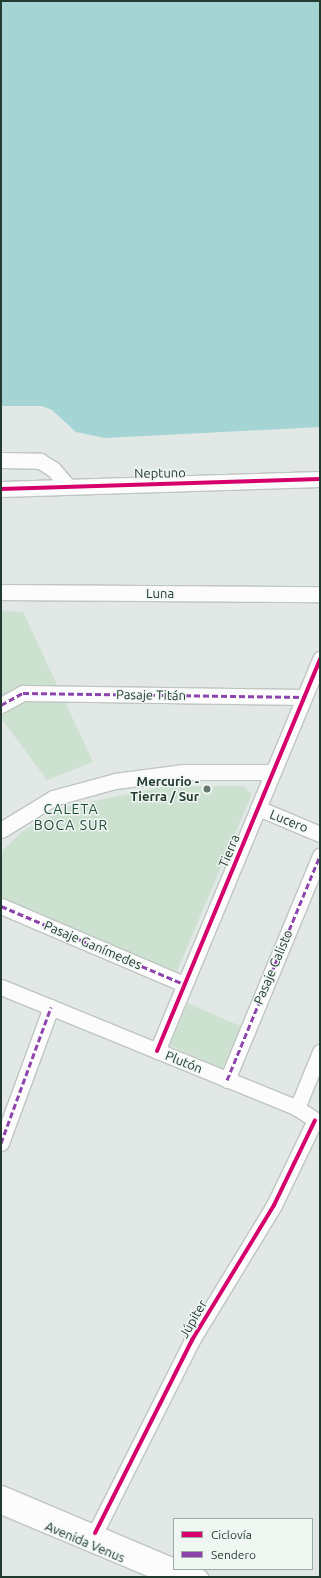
<!DOCTYPE html>
<meta charset="utf-8">
<style>
body{margin:0}
#map{position:relative;width:321px;height:1578px;overflow:hidden;background:#e2e8e5;font-family:Ubuntu,sans-serif}
div>[style]{position:absolute}
.green>*{inset:0;background:#cce1d0;transform-origin:0 0}
.water>*{inset:0;background:#a4d4d4}
.roads{filter:drop-shadow(1px 0 #bfc5c2) drop-shadow(-1px 0 #bfc5c2) drop-shadow(0 1px #bfc5c2) drop-shadow(0 -1px #bfc5c2)}
.minor>*{height:15px;margin:-7.5px;padding:0 7.5px;transform-origin:7.5px;border-radius:7.5px;background:#fbfcfb}
.quiet>*{height:3px;margin-top:-1.5px;transform-origin:0;background:repeating-linear-gradient(90deg,#8e44ad 0 6px,transparent 0 9px)}
.cycleway>*{height:4px;margin:-2px;padding:0 2px;transform-origin:2px;border-radius:2px;background:#d6006c}
.dots>*{width:11px;height:11px;translate:-50% -50%;box-sizing:border-box;border:2px solid #f0f7f3;border-radius:50%}
span{translate:-50% -50%;white-space:nowrap;text-align:center;line-height:1.15;-webkit-text-stroke:3px #f0f7f3;paint-order:stroke}
.street-label{font-size:13px;color:#223a30}
.poi-label{font-size:13px;color:#223a30;font-weight:700}
.right{translate:-100% -50%;text-align:right}
.neighbourhood-label{font-size:14px;color:#1f4b3a;letter-spacing:1px}
.frame{position:absolute;inset:0;border:2px solid #223a30;pointer-events:none}
.legend{position:absolute;left:173px;top:1518px;width:140px;height:52px;box-sizing:border-box;background:#f0f7f3;border:1px solid #9eaba5;margin:0;padding:5px 7px;list-style:none;font-size:12px;color:#223a30}
.legend li{display:flex;align-items:center;gap:8px;height:20px}
.legend b{width:20px;border:1px solid #9eaba5}
</style>
<div id="map">
<div class="green">
<div style="clip-path:polygon(1px 611px,23px 612px,93px 762px,47px 780px,1px 718px)"></div>
<div style="clip-path:polygon(167px 786px,243px 786px,252px 794px,176px 973px,1px 899px,1px 852px,23px 831px,70px 806px)"></div>
<div style="left:188px;top:1003px;width:58px;height:46px;rotate:24deg"></div>
</div>
<div class="water">
<div style="clip-path:polygon(1px 1px,320px 1px,320px 427px,105px 438px,76px 432px,52px 410px,42px 406px,1px 406px)"></div>
</div>
<div class="roads">
<div class="minor">
<div style="left:1px;top:460px;width:39px;rotate:1deg"></div>
<div style="left:40px;top:461px;width:15px;rotate:32deg"></div>
<div style="left:53px;top:469px;width:21px;rotate:49deg"></div>
<div style="left:1px;top:489px;width:319px;rotate:-1.8deg"></div>
<div style="left:1px;top:592px;width:319px;rotate:0.4deg"></div>
<div style="left:1px;top:705px;width:25px;rotate:-29deg"></div>
<div style="left:23px;top:693px;width:281px;rotate:0.8deg"></div>
<div style="left:258px;top:808px;width:67px;rotate:22.8deg"></div>
<div style="left:1px;top:830px;width:61px;rotate:-31.6deg"></div>
<div style="left:53px;top:798px;width:64px;rotate:-15.3deg"></div>
<div style="left:115px;top:781px;width:69px;rotate:-7.5deg"></div>
<div style="left:183px;top:772px;width:90px"></div>
<div style="left:1px;top:906px;width:199px;rotate:23.1deg"></div>
<div style="left:1px;top:987px;width:320px;rotate:22.2deg"></div>
<div style="left:297px;top:1108px;width:27px;rotate:33deg"></div>
<div style="left:157px;top:1051px;width:425px;rotate:-67.4deg"></div>
<div style="left:227px;top:1080px;width:243px;rotate:-67.5deg"></div>
<div style="left:297px;top:1108px;width:61px;rotate:-67.7deg"></div>
<div style="left:1px;top:1143px;width:145px;rotate:-69.8deg"></div>
<div style="left:1px;top:1493px;width:188px;rotate:22.9deg"></div>
<div style="left:1px;top:1506px;width:183px;rotate:22.8deg"></div>
<div style="left:95px;top:1533px;width:216px;rotate:-63.3deg"></div>
<div style="left:192px;top:1340px;width:158px;rotate:-58.7deg"></div>
<div style="left:274px;top:1205px;width:94px;rotate:-64.2deg"></div>
<div style="left:181px;top:1569px;width:21px;rotate:23deg"></div>
</div>
</div>
<div class="quiet">
<div style="left:1px;top:705px;width:25px;rotate:-29deg"></div>
<div style="left:23px;top:693px;width:281px;rotate:0.8deg"></div>
<div style="left:1px;top:906px;width:199px;rotate:23.1deg"></div>
<div style="left:227px;top:1080px;width:243px;rotate:-67.5deg"></div>
<div style="left:1px;top:1143px;width:145px;rotate:-69.8deg"></div>
</div>
<div class="cycleway">
<div style="left:1px;top:489px;width:319px;rotate:-1.8deg"></div>
<div style="left:157px;top:1051px;width:425px;rotate:-67.4deg"></div>
<div style="left:95px;top:1533px;width:216px;rotate:-63.3deg"></div>
<div style="left:192px;top:1340px;width:158px;rotate:-58.7deg"></div>
<div style="left:274px;top:1205px;width:94px;rotate:-64.2deg"></div>
</div>
<div class="dots">
<div style="left:207px;top:789px;background:#65776f"></div>
</div>
<div class="street-label">
<span style="left:160px;top:473px;rotate:-1deg">Neptuno</span>
<span style="left:160px;top:593px">Luna</span>
<span style="left:151px;top:695px;rotate:1deg">Pasaje Titán</span>
<span style="left:289px;top:821px;rotate:22deg">Lucero</span>
<span style="left:229px;top:851px;rotate:-67deg">Tierra</span>
<span style="left:93px;top:945px;rotate:23deg">Pasaje Ganímedes</span>
<span style="left:273px;top:967px;rotate:-67deg">Pasaje Calisto</span>
<span style="left:184px;top:1062px;rotate:22deg">Plutón</span>
<span style="left:193px;top:1319px;rotate:-60deg">Júpiter</span>
<span style="left:85px;top:1542px;rotate:23deg">Avenida Venus</span>
</div>
<div class="poi-label">
<span class="right" style="left:199px;top:789px">Mercurio -<br>Tierra / Sur</span>
</div>
<div class="neighbourhood-label">
<span style="left:71px;top:817px">CALETA<br>BOCA SUR</span>
</div>
<div class="frame"></div>
<ul class="legend">
<li><b style="height:5px;background:#d6006c"></b>Ciclovía</li>
<li><b style="height:5px;background:#8e44ad"></b>Sendero</li>
</ul>
</div>
